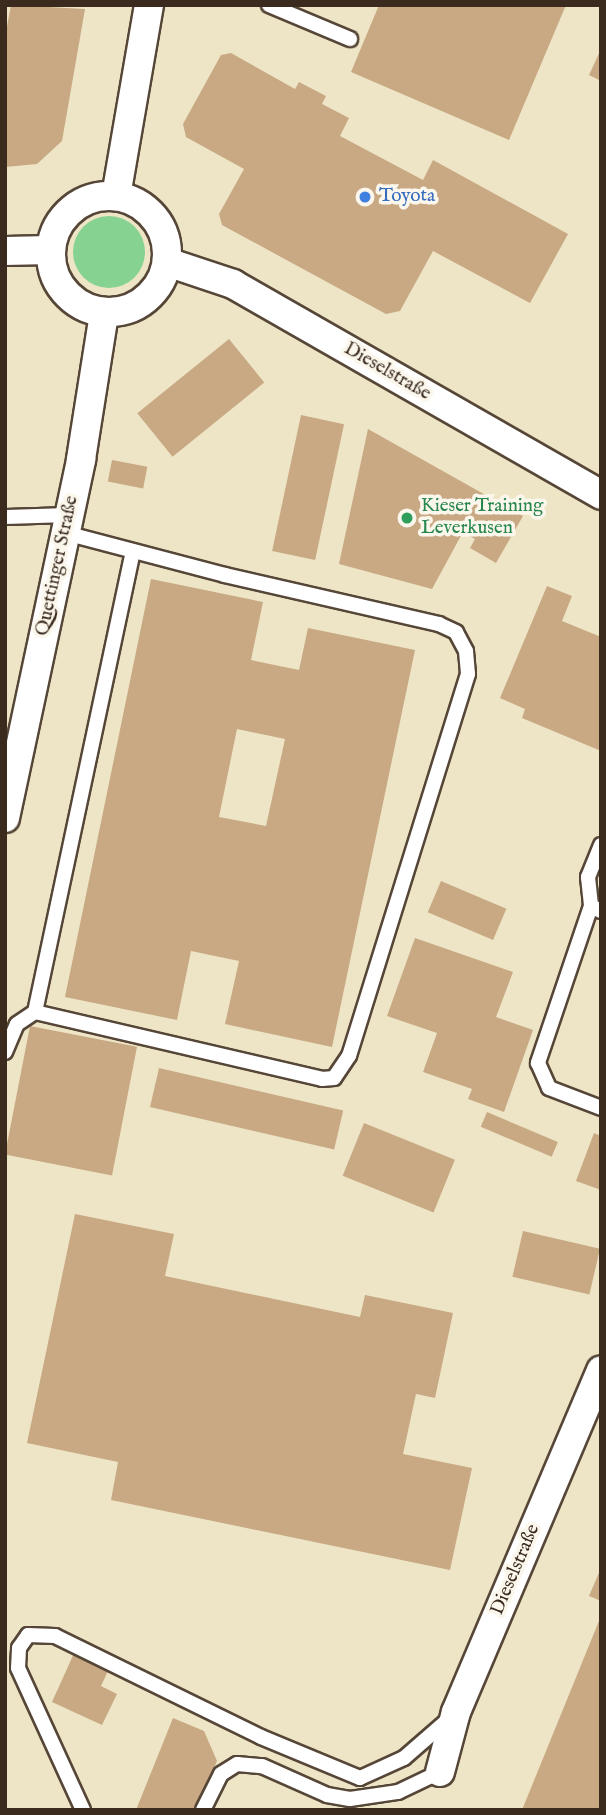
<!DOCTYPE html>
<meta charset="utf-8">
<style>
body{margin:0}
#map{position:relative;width:606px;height:1815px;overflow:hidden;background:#ede5c6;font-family:"IM FELL English",serif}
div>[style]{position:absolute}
.green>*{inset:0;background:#86d391}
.round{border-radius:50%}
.building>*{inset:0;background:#c8a983;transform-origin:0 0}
.roads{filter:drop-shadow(2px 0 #564637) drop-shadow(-2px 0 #564637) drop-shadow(0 2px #564637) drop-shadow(0 -2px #564637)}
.service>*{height:14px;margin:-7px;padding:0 7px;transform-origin:7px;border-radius:7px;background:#fff}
.minor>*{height:28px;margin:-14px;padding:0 14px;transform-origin:14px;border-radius:14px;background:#fff}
.minor>.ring{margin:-14px;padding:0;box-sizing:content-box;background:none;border:28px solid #fff;border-radius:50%}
.dots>*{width:19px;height:19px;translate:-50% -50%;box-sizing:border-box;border:4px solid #fbf7ec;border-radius:50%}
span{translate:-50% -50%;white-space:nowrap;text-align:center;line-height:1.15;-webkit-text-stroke:7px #fbf7ec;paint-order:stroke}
.shop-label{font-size:19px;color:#366cbe}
.left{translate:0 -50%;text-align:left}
.street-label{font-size:19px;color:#3b2a1e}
.leisure-label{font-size:19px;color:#27864d}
.frame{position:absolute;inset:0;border:7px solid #3b2a1e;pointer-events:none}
</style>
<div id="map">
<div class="green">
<div class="round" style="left:73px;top:216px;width:72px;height:72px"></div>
</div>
<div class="building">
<div style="clip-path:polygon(11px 5px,85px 9px,62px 141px,37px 164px,5px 167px,5px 37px)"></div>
<div style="clip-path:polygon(379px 5px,566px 5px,509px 140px,351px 72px)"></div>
<div style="clip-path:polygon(601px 49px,601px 81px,589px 75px)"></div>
<div style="clip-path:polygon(231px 53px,295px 89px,299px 82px,326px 96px,322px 104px,349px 118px,340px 136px,423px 180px,433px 160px,568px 234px,530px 303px,433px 251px,400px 311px,386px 314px,222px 225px,219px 214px,244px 169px,186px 137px,183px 124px,221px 55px)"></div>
<div style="left:229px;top:339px;width:56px;height:118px;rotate:51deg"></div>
<div style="left:301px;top:415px;width:44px;height:139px;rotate:12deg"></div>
<div style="clip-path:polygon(368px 429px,523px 516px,496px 563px,470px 548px,475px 539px,463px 532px,432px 589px,339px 564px)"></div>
<div style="left:112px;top:460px;width:36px;height:22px;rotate:11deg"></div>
<div style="clip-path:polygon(evenodd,151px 579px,263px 602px,251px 660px,299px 670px,308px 628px,415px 650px,332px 1047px,225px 1024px,239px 961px,191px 951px,177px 1020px,65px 997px,151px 579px,237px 729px,285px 739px,266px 826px,219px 817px,237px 729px)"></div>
<div style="clip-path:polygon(547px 586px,572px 596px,562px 621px,601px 637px,601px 751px,522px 718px,525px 709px,500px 698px)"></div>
<div style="left:441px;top:881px;width:71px;height:34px;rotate:23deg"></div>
<div style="clip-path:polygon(415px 938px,513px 972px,496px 1017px,533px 1030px,504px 1112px,468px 1099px,472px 1089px,423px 1072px,437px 1033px,387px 1016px)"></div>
<div style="left:30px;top:1026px;width:109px;height:131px;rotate:11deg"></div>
<div style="left:159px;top:1068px;width:189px;height:40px;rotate:13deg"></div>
<div style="left:487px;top:1112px;width:77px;height:16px;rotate:23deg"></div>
<div style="left:364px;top:1123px;width:98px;height:57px;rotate:22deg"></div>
<div style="clip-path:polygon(594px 1133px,601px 1136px,601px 1190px,576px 1181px)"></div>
<div style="clip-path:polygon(75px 1214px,174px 1234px,165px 1276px,360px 1317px,365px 1295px,453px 1313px,435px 1398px,416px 1394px,403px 1454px,472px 1468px,450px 1570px,111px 1500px,118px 1462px,27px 1443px)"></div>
<div style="left:523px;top:1231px;width:79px;height:47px;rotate:13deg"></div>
<div style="clip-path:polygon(601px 1568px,601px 1601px,589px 1596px)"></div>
<div style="clip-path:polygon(601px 1616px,601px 1810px,522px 1810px)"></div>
<div style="clip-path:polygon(80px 1640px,115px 1656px,101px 1686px,117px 1694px,102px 1725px,52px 1702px)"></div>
<div style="clip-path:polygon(173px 1718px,204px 1731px,217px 1761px,196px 1810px,136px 1810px)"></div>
</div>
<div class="roads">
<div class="service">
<div style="left:269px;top:5px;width:88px;rotate:22.8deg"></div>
<div style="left:5px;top:517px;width:64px;rotate:-1.8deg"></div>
<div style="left:601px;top:845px;width:35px;rotate:112deg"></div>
<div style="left:588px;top:877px;width:29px;rotate:84deg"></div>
<div style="left:591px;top:906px;width:11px;rotate:27deg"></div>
<div style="left:591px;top:906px;width:166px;rotate:108.7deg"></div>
<div style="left:538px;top:1063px;width:27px;rotate:66deg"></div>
<div style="left:549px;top:1088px;width:56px;rotate:21deg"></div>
<div style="left:35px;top:1012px;width:471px;rotate:-78deg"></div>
<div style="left:5px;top:1052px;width:30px;rotate:-67deg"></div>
<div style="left:17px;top:1024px;width:22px;rotate:-34deg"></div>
<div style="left:35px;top:1012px;width:295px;rotate:13.1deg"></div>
<div style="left:322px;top:1079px;width:12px;rotate:-5deg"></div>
<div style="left:334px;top:1078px;width:27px;rotate:-56deg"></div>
<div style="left:349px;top:1056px;width:400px;rotate:-72.7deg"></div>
<div style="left:468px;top:674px;width:23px;rotate:-95deg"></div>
<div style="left:466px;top:651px;width:21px;rotate:-118deg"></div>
<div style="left:456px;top:632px;width:19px;rotate:-155deg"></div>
<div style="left:439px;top:624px;width:220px;rotate:-167.1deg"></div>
<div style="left:225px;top:575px;width:165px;rotate:-165.3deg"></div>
<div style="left:83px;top:1810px;width:156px;rotate:-114.6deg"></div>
<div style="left:18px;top:1668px;width:20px;rotate:-87deg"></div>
<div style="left:19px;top:1648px;width:16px;rotate:-55deg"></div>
<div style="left:28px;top:1635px;width:27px;rotate:2deg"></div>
<div style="left:55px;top:1636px;width:229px;rotate:26.1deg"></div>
<div style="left:261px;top:1737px;width:107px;rotate:22.5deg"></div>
<div style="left:360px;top:1778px;width:48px;rotate:-24.4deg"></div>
<div style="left:404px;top:1758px;width:61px;rotate:-41deg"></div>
<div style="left:203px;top:1810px;width:40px;rotate:-63.4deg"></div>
<div style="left:221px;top:1774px;width:19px;rotate:-32deg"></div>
<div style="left:237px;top:1764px;width:25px;rotate:5deg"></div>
<div style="left:262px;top:1766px;width:71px;rotate:24deg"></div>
<div style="left:327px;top:1795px;width:23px;rotate:10deg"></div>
<div style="left:350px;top:1799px;width:49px;rotate:-8.3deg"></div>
<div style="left:398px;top:1792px;width:47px;rotate:-25.5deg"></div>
</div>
<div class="minor">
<div class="ring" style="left:51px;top:196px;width:88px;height:88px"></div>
<div style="left:116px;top:196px;width:194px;rotate:-80.2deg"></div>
<div style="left:5px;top:251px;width:45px;rotate:-1.3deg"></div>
<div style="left:167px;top:262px;width:70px;rotate:18.4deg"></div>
<div style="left:233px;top:284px;width:424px;rotate:29.8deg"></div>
<div style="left:5px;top:818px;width:367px;rotate:-78deg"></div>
<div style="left:81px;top:459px;width:148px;rotate:-81deg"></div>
<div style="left:440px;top:1772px;width:62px;rotate:-75.1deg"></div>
<div style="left:456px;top:1712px;width:371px;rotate:-67deg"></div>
</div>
</div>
<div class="dots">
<div style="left:365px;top:197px;background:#3f7fe0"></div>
<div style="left:407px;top:518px;background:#2e9e5b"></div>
</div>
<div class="shop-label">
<span class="left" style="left:379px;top:197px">Toyota</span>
</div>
<div class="street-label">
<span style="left:387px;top:372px;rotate:30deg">Dieselstraße</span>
<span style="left:58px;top:566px;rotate:-78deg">Quettinger Straße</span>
<span style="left:516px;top:1570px;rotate:-67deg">Dieselstraße</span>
</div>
<div class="leisure-label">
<span class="left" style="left:421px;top:518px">Kieser Training<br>Leverkusen</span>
</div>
<div class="frame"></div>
</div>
